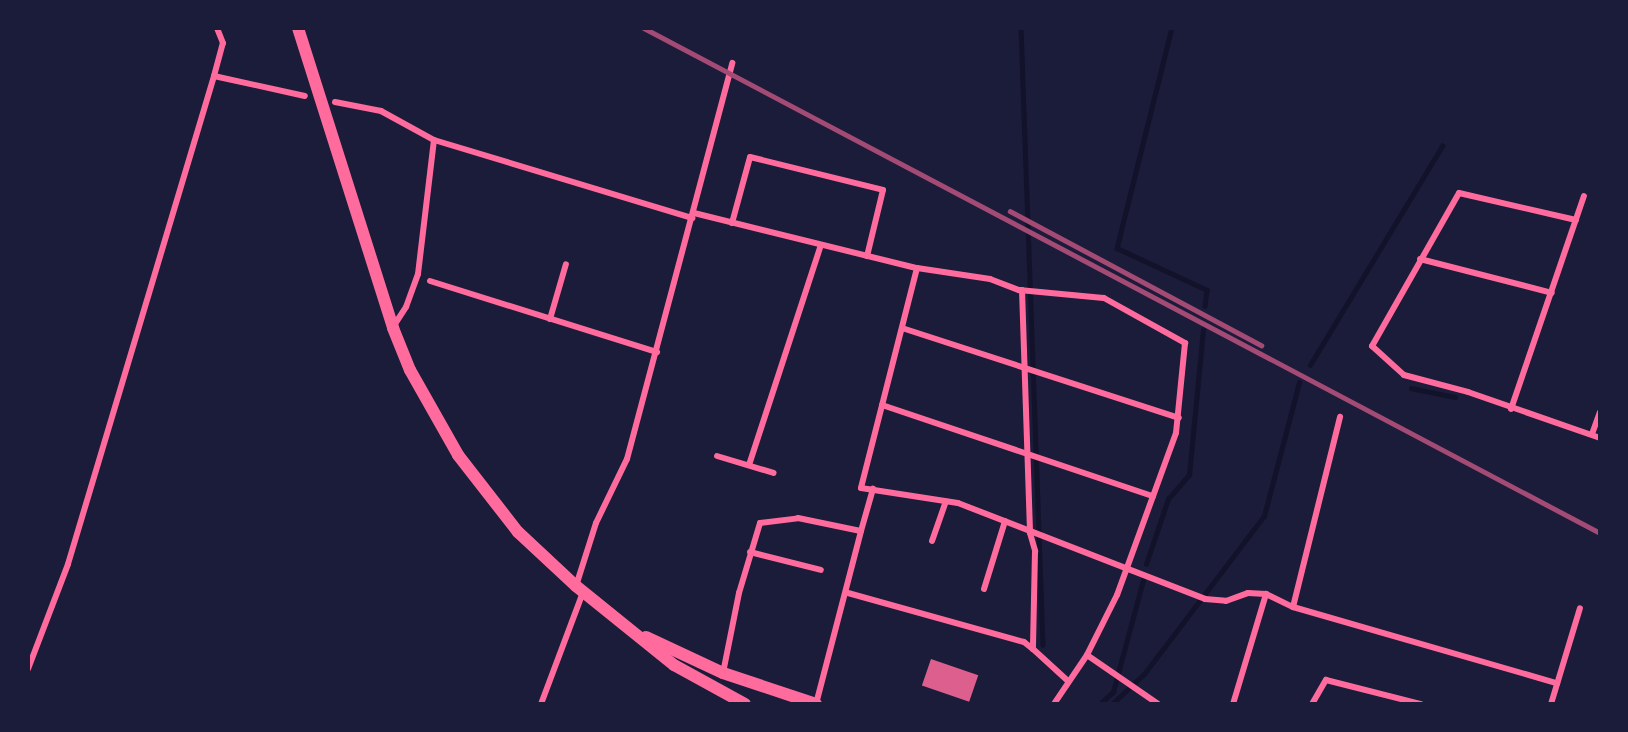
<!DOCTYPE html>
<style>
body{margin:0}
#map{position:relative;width:1628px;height:732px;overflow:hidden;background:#1b1b3a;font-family:"Source Serif 4",serif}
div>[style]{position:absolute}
.stream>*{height:4.5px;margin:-2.25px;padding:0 2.25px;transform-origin:2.25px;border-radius:2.25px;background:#12122b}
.building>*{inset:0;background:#dd5f8e;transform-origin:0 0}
.minor>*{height:6px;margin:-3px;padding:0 3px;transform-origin:3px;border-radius:3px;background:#ff6b9d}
.primary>*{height:12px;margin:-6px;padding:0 6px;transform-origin:6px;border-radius:6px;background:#ff6b9d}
.rail>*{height:4.5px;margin:-2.25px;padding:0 2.25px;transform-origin:2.25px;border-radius:2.25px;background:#a44b75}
span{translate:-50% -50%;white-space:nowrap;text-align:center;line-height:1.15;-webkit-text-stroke:5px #1b1b3a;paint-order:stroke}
.frame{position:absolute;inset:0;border:30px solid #1b1b3a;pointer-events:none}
</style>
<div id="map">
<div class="stream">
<div style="left:1021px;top:28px;width:617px;rotate:87.96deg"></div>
<div style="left:1172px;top:28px;width:227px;rotate:104deg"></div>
<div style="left:1117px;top:248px;width:99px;rotate:25deg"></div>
<div style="left:1207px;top:290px;width:16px;rotate:97deg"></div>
<div style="left:1310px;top:365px;width:256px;rotate:-58.9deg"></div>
<div style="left:1411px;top:388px;width:45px;rotate:11.6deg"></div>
<div style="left:1146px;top:564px;width:69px;rotate:-71.3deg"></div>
<div style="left:1168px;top:499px;width:32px;rotate:-49deg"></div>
<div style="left:1189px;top:475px;width:146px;rotate:-84.5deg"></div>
<div style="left:1100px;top:704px;width:18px;rotate:-43deg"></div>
<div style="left:1113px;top:692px;width:116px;rotate:-75deg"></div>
<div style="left:1112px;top:704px;width:44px;rotate:-43.2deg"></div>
<div style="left:1144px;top:674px;width:198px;rotate:-52.8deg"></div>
<div style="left:1264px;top:516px;width:138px;rotate:-75.3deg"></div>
</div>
<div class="building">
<div style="left:931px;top:659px;width:50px;height:28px;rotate:19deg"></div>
</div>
<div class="minor">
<div style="left:214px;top:76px;width:93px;rotate:12.4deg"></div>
<div style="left:335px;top:102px;width:47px;rotate:11.1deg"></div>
<div style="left:381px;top:111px;width:60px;rotate:28.7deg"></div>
<div style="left:434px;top:140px;width:270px;rotate:16.8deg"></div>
<div style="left:694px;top:213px;width:230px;rotate:13.9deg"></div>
<div style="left:917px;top:268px;width:74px;rotate:8.6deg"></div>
<div style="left:990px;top:279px;width:31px;rotate:21deg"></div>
<div style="left:1019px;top:290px;width:85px;rotate:5.4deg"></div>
<div style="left:1104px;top:298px;width:93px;rotate:29.1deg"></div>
<div style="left:1185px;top:343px;width:90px;rotate:95.7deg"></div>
<div style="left:1176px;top:433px;width:172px;rotate:110deg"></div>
<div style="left:1117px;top:595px;width:67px;rotate:116.6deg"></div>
<div style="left:1087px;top:655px;width:59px;rotate:124deg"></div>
<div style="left:1576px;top:220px;width:120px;rotate:-167deg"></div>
<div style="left:1459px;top:193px;width:176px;rotate:119.6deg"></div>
<div style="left:1372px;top:346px;width:43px;rotate:42.2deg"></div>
<div style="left:1404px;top:375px;width:66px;rotate:14.9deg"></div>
<div style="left:1468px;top:392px;width:140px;rotate:19.2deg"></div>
<div style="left:732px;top:223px;width:68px;rotate:-74.7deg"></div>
<div style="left:750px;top:157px;width:137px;rotate:13.9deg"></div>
<div style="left:883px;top:190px;width:68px;rotate:103.6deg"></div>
<div style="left:1420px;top:259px;width:136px;rotate:14.4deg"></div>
<div style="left:917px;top:268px;width:227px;rotate:104.3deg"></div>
<div style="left:861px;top:488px;width:98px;rotate:8.8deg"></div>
<div style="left:958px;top:503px;width:265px;rotate:21.2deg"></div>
<div style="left:1205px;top:599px;width:21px;rotate:5deg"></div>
<div style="left:1226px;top:601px;width:23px;rotate:-20deg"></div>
<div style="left:1248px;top:593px;width:18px;rotate:3deg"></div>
<div style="left:1266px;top:594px;width:30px;rotate:26deg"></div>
<div style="left:1293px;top:607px;width:275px;rotate:16.1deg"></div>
<div style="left:430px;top:281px;width:238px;rotate:17.4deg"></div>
<div style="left:1022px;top:290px;width:243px;rotate:88.1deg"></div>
<div style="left:1030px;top:533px;width:19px;rotate:74deg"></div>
<div style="left:1035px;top:551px;width:98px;rotate:91.2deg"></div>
<div style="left:1033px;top:649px;width:47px;rotate:42.4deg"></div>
<div style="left:550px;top:319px;width:57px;rotate:-73.8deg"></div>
<div style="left:393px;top:327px;width:24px;rotate:-57deg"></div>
<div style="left:406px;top:307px;width:35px;rotate:-70deg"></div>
<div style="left:418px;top:274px;width:135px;rotate:-83.2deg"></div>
<div style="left:902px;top:328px;width:291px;rotate:18deg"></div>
<div style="left:882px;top:405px;width:286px;rotate:18.6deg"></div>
<div style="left:1511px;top:409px;width:225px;rotate:-71.1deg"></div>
<div style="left:1592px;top:434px;width:23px;rotate:-70deg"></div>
<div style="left:717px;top:456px;width:59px;rotate:16.6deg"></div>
<div style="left:749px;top:465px;width:231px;rotate:-71.9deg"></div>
<div style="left:932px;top:541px;width:42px;rotate:-70.7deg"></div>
<div style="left:750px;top:552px;width:73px;rotate:14.2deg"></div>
<div style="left:576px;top:586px;width:66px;rotate:-72.4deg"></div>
<div style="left:596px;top:523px;width:71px;rotate:-64.2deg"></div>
<div style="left:627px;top:459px;width:410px;rotate:-75.1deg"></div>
<div style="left:984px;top:589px;width:71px;rotate:-72.8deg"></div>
<div style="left:848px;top:593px;width:183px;rotate:15.6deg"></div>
<div style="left:1024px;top:642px;width:11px;rotate:38deg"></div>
<div style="left:1293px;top:607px;width:196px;rotate:-76.1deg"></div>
<div style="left:1087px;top:655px;width:86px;rotate:34.6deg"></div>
<div style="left:28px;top:669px;width:112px;rotate:-69.1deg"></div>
<div style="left:68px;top:564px;width:509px;rotate:-73.34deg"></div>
<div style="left:214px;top:76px;width:34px;rotate:-75deg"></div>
<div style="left:223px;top:43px;width:16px;rotate:-112deg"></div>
<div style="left:723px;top:673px;width:82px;rotate:-78.7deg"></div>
<div style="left:739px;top:593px;width:73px;rotate:-73.3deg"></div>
<div style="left:760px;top:523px;width:38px;rotate:-7deg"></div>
<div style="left:798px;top:518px;width:64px;rotate:11.7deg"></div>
<div style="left:861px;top:531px;width:44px;rotate:-74.1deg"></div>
<div style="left:541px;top:704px;width:120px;rotate:-69.4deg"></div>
<div style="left:816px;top:704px;width:179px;rotate:-75.4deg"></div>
<div style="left:1233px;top:704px;width:115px;rotate:-73.3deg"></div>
<div style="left:1312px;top:704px;width:28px;rotate:-60deg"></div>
<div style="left:1326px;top:680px;width:98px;rotate:14.2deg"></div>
<div style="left:1551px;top:704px;width:100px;rotate:-73.2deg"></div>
</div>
<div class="primary">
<div style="left:298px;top:28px;width:315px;rotate:72.4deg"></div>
<div style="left:393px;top:328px;width:45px;rotate:68deg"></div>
<div style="left:410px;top:370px;width:98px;rotate:60.5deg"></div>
<div style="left:458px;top:455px;width:98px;rotate:52.1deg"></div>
<div style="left:518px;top:532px;width:79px;rotate:43deg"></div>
<div style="left:576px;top:586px;width:126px;rotate:38.9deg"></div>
<div style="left:674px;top:665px;width:81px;rotate:28.8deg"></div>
<div style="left:646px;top:637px;width:85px;rotate:25.1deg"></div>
<div style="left:723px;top:673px;width:98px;rotate:18.4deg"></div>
</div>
<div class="rail">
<div style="left:644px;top:28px;width:1081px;rotate:27.84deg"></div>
<div style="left:1010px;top:211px;width:285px;rotate:28.1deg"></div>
</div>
<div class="frame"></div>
</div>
